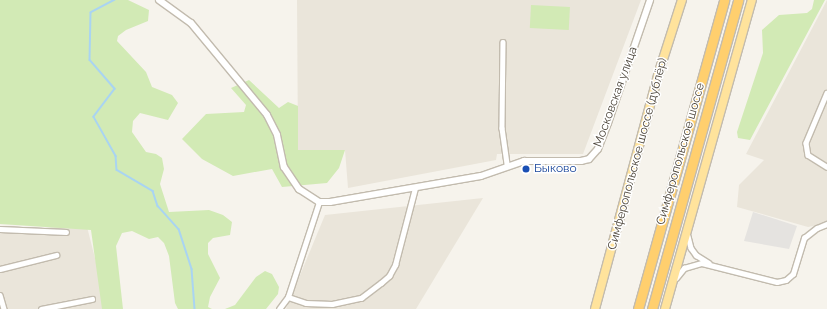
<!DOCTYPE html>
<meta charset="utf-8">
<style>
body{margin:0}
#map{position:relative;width:827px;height:309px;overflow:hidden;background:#f6f3ec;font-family:Raleway,sans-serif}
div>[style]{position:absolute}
.residential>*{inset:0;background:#eae5da}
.green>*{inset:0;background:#d2eab5;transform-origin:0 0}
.parking>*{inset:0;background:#e5e3e0}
.stream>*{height:1.5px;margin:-0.75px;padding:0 0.75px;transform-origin:0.75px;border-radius:0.75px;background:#a9d4f2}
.roads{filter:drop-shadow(1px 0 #c2bbae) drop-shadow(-1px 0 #c2bbae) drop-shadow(0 1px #c2bbae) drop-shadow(0 -1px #c2bbae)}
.minor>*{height:4.5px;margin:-2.25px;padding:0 2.25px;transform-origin:2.25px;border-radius:2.25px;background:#fff}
.tertiary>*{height:6px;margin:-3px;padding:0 3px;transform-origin:3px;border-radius:3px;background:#fff}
.primary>*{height:8px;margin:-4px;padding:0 4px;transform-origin:4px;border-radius:4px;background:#ffe39c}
.motorway>*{height:9px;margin:-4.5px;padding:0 4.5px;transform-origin:4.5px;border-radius:4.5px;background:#ffcf6e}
.dots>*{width:11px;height:11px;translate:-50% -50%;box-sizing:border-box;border:2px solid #fff;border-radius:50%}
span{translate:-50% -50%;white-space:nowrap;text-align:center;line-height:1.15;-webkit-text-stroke:3px #fff;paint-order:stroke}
.street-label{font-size:12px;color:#4b4439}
.transit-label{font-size:12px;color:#164399}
.left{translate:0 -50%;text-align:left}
</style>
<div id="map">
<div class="residential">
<div style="clip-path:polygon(297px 0,641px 0,583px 154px,497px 154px,496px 160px,348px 188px,345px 150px,298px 150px)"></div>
<div style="clip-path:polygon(827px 0,827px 223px,808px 227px,737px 207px,739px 185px,764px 160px,746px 154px)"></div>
<div style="clip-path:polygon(483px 198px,416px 309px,286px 309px,325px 215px)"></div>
<div style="clip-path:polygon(86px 223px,108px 309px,0 309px,0 233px)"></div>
</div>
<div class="green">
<div style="clip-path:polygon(0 0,128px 0,149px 10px,148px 21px,126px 30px,118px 36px,117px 41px,146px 72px,152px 87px,172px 95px,178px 103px,168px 120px,140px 113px,133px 121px,132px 132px,146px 152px,156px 154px,162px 158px,164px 169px,160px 184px,169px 212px,209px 210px,223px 215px,232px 222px,230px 235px,213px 238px,208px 243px,208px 254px,220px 278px,210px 297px,208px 307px,212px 309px,178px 309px,175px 303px,169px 256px,164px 243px,158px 237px,149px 239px,132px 231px,122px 233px,116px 246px,123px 309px,102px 309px,91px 230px,0 224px)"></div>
<div style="clip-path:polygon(814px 0,825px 0,750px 140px,738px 138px,737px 132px,763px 53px,762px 30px,779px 15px,807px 13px,812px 9px)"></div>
<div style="left:531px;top:5px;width:39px;height:23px;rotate:3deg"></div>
<div style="clip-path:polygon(249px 80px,279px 108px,288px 102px,298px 106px,298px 150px,345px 150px,339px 168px,327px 183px,282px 187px,272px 169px,233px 176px,202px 159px,182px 139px,206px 114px,244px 112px,246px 105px,231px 88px)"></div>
<div style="clip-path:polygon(265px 271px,272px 274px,279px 287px,278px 294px,266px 309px,225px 309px,235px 305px,256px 277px)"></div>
</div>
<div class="parking">
<div style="clip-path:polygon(753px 212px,797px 226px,789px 249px,744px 241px)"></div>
</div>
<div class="stream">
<div style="left:115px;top:0;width:27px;rotate:152deg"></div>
<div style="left:91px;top:13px;width:47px;rotate:91.2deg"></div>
<div style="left:90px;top:60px;width:38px;rotate:49deg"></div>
<div style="left:115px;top:89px;width:35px;rotate:127deg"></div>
<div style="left:94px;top:117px;width:45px;rotate:60.6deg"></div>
<div style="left:116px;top:156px;width:14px;rotate:86deg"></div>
<div style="left:117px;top:170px;width:42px;rotate:30.3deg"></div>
<div style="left:153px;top:191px;width:16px;rotate:72deg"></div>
<div style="left:158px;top:206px;width:31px;rotate:48deg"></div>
<div style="left:179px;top:229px;width:42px;rotate:72deg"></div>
<div style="left:192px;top:269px;width:40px;rotate:85.7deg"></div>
</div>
<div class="roads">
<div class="minor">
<div style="left:503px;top:42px;width:86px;rotate:90.7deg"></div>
<div style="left:502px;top:128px;width:37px;rotate:82deg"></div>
<div style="left:827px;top:93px;width:54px;rotate:112.8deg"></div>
<div style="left:806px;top:143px;width:12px;rotate:81deg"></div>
<div style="left:808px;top:155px;width:22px;rotate:32deg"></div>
<div style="left:0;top:229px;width:66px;rotate:2.6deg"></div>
<div style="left:688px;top:236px;width:12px;rotate:76deg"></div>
<div style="left:691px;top:248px;width:9px;rotate:54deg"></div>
<div style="left:696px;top:255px;width:15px;rotate:32deg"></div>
<div style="left:0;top:269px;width:58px;rotate:-14deg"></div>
<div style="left:676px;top:278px;width:13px;rotate:-51deg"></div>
<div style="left:684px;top:268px;width:19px;rotate:-16deg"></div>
<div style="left:702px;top:263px;width:77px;rotate:14.2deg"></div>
<div style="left:777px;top:282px;width:9px;rotate:-13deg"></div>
<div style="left:786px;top:280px;width:9px;rotate:-41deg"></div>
<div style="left:793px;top:274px;width:38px;rotate:-73deg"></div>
<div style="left:804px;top:238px;width:16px;rotate:-38deg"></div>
<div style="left:817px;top:228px;width:11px;rotate:-22deg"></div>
<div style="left:0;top:295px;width:15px;rotate:74deg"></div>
<div style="left:288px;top:297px;width:19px;rotate:18deg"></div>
<div style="left:306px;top:303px;width:26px;rotate:2deg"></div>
<div style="left:332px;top:304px;width:30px;rotate:-12deg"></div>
<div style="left:361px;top:298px;width:25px;rotate:-37deg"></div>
<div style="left:381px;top:283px;width:11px;rotate:-41deg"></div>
<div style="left:389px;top:276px;width:13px;rotate:-61deg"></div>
<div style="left:395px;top:265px;width:80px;rotate:-75.4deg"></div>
<div style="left:41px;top:309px;width:52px;rotate:-11.1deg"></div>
<div style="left:279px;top:309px;width:15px;rotate:-53deg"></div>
<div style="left:288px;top:297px;width:100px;rotate:-71.9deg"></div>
</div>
<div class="tertiary">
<div style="left:159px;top:0;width:39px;rotate:36deg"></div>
<div style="left:191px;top:23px;width:119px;rotate:50.4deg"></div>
<div style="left:267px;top:115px;width:22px;rotate:63deg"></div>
<div style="left:277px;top:135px;width:33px;rotate:78deg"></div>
<div style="left:284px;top:167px;width:27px;rotate:56deg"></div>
<div style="left:299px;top:189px;width:24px;rotate:33deg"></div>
<div style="left:319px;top:202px;width:11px"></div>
<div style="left:330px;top:202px;width:153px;rotate:-9.8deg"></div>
<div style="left:481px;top:176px;width:46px;rotate:-19.2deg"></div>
<div style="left:524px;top:161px;width:57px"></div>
<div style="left:581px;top:161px;width:8px;rotate:-14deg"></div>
<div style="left:589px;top:159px;width:13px;rotate:-48deg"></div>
<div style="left:598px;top:149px;width:28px;rotate:-69deg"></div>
<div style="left:608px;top:123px;width:130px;rotate:-71.1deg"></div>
</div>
<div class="primary">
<div style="left:595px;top:309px;width:242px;rotate:-74.9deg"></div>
<div style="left:658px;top:75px;width:79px;rotate:-72.3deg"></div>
<div style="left:665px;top:309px;width:321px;rotate:-74.3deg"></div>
</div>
<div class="motorway">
<div style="left:638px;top:309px;width:321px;rotate:-74.4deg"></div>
<div style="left:652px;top:309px;width:321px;rotate:-74.4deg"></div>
</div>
</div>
<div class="dots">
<div style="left:526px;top:169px;background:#1a4fb4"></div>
</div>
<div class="street-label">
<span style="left:616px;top:97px;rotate:-70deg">Московская улица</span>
<span style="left:638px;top:154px;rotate:-75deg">Симферопольское шоссе (дублёр)</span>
<span style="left:681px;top:154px;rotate:-74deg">Симферопольское шоссе</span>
</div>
<div class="transit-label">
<span class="left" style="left:534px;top:169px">Быково</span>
</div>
</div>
